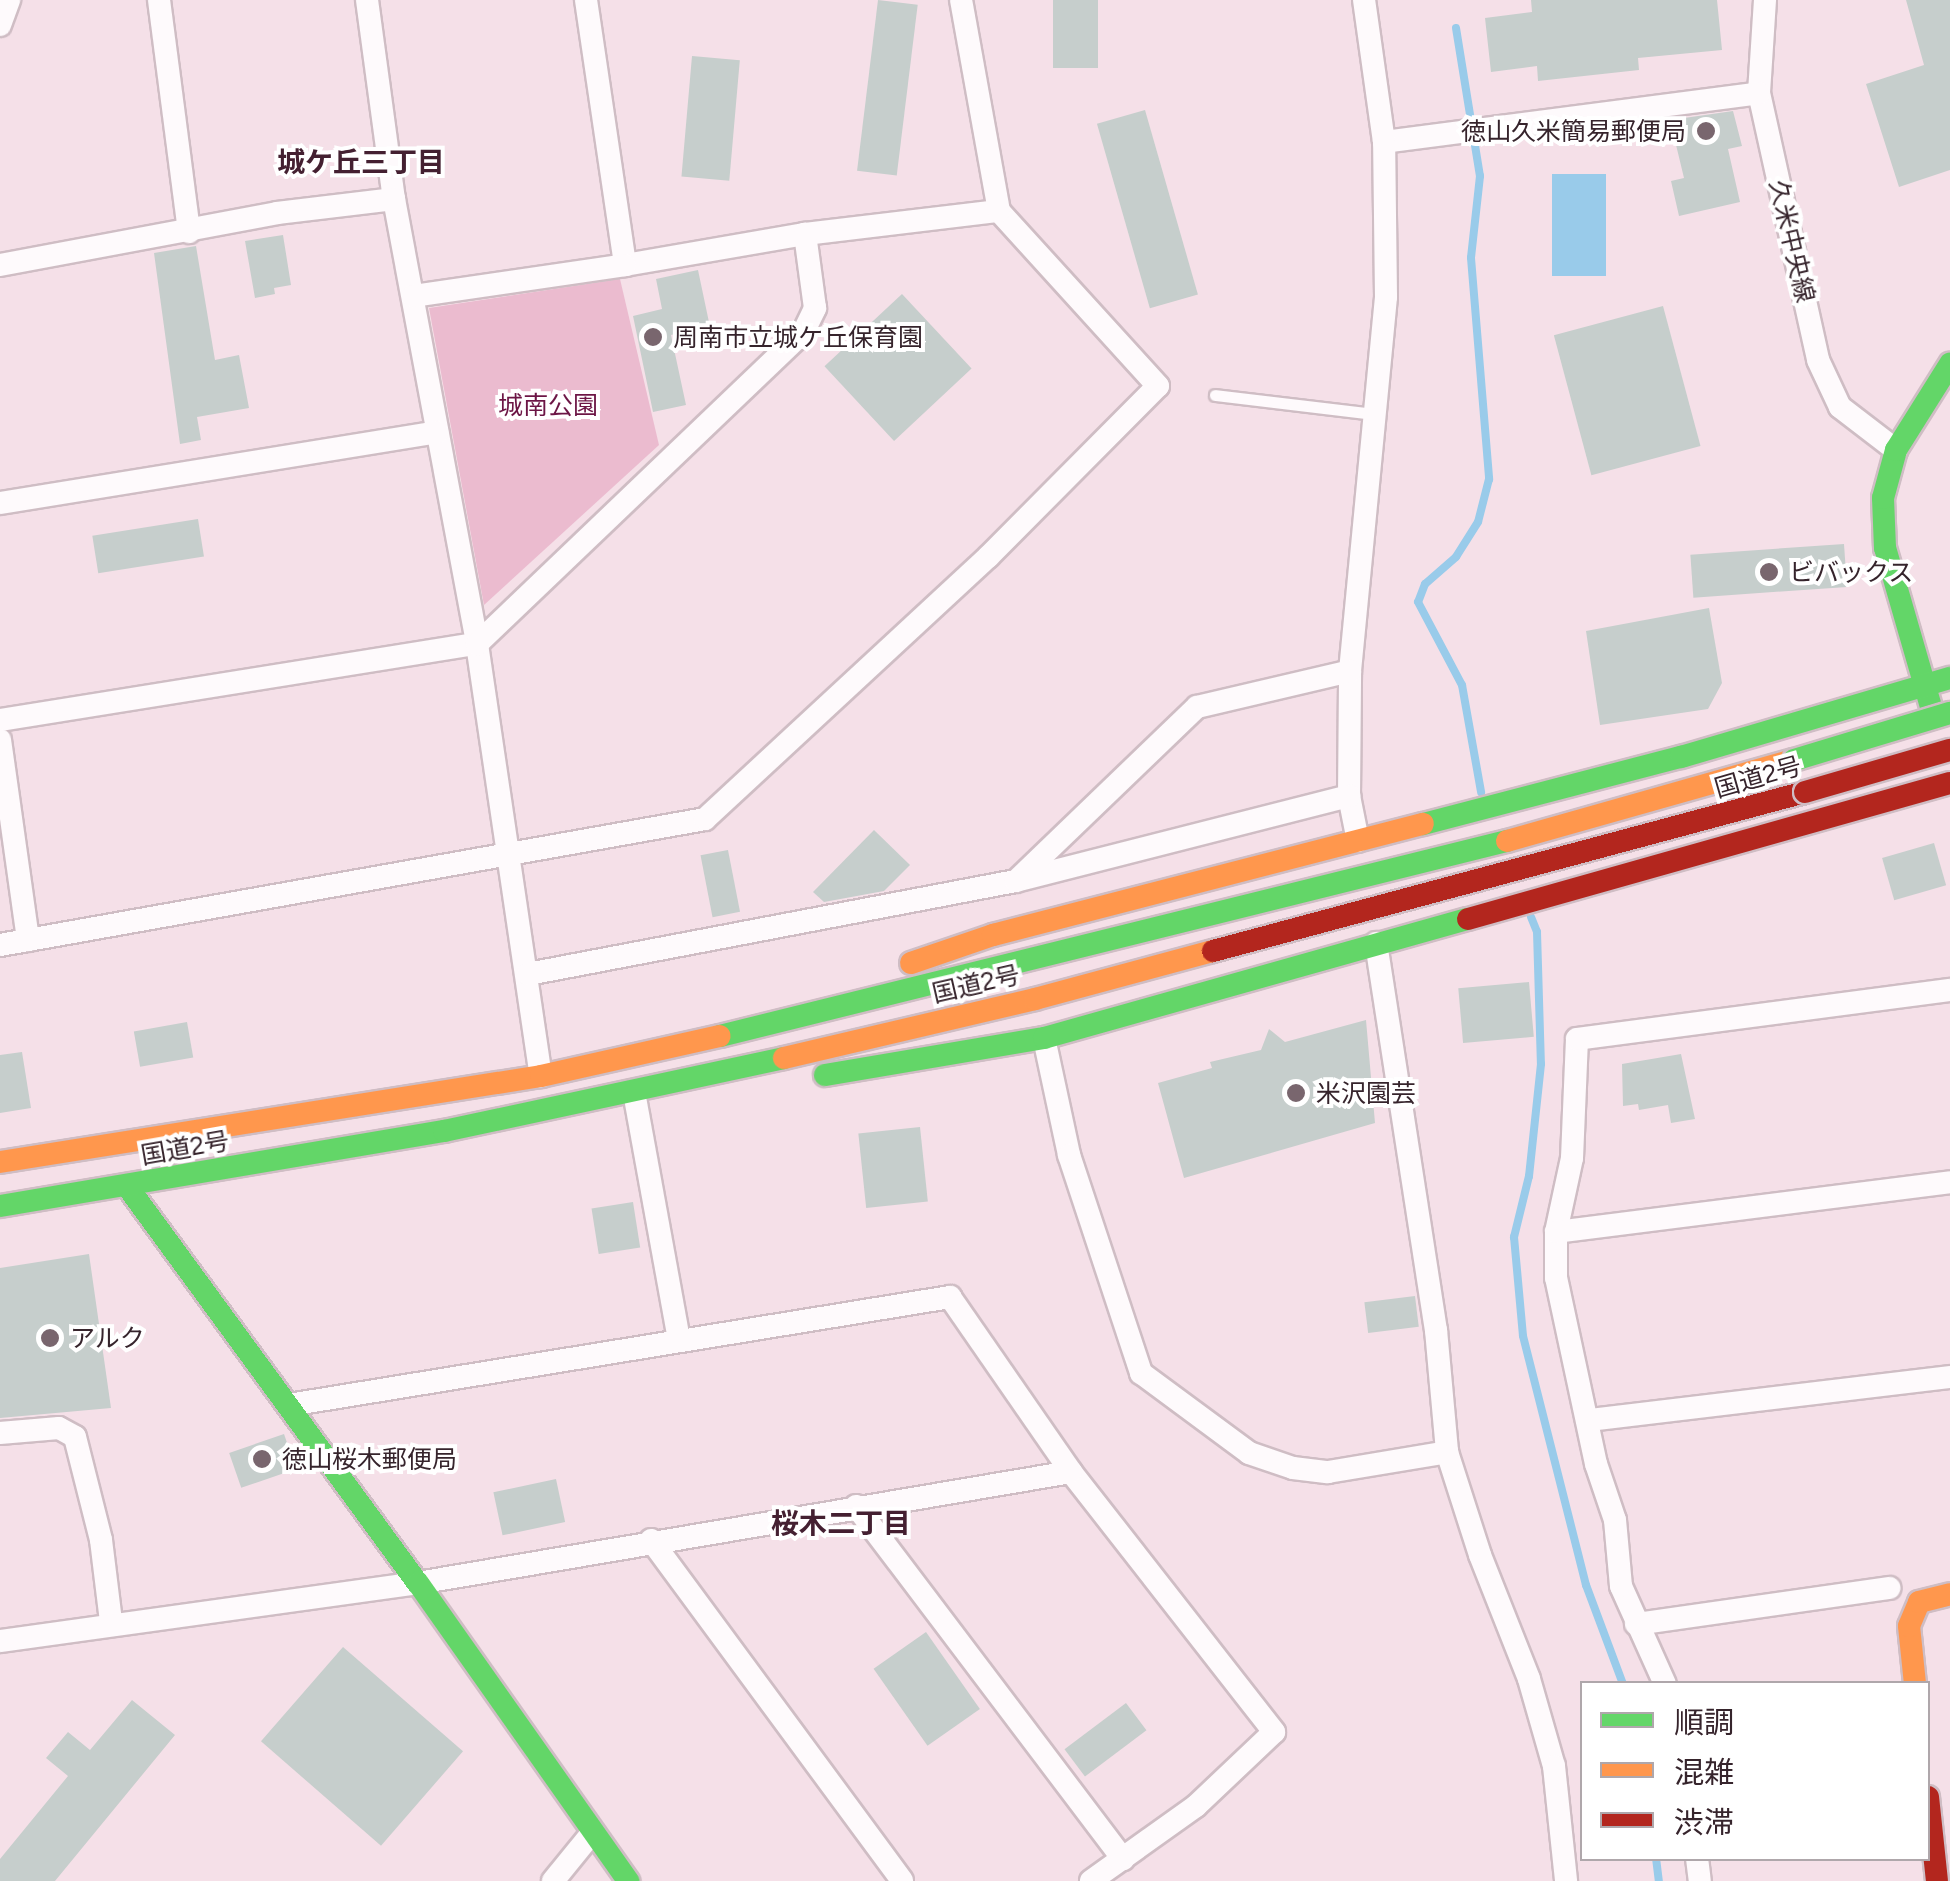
<!DOCTYPE html>
<meta charset="utf-8">
<style>
body{margin:0}
#map{position:relative;width:1950px;height:1881px;overflow:hidden;background:#f5e0e8;font-family:Figtree,"Noto Sans JP",sans-serif}
div>[style]{position:absolute}
.green>*{inset:0;background:#ebbbcf}
.water>*{inset:0;background:#99cbea;transform-origin:0 0}
.stream>*{height:8px;margin:-4px;padding:0 4px;transform-origin:4px;border-radius:4px;background:#99cbea}
.building>*{inset:0;background:#c6cecc;transform-origin:0 0}
.roads{filter:drop-shadow(2px 0 #cfbdc4) drop-shadow(-2px 0 #cfbdc4) drop-shadow(0 2px #cfbdc4) drop-shadow(0 -2px #cfbdc4)}
.lane>*{height:11px;margin:-5.5px;padding:0 5.5px;transform-origin:5.5px;border-radius:5.5px;background:#fefafc}
.street>*{height:22px;margin:-11px;padding:0 11px;transform-origin:11px;border-radius:11px;background:#fefafc}
.fast>*{height:22px;margin:-11px;padding:0 11px;transform-origin:11px;border-radius:11px;background:#63d668}
.slow>*{height:22px;margin:-11px;padding:0 11px;transform-origin:11px;border-radius:11px;background:#ff974d}
.jam>*{height:22px;margin:-11px;padding:0 11px;transform-origin:11px;border-radius:11px;background:#b3261e}
.bridges{filter:drop-shadow(2px 0 #cfbdc4) drop-shadow(-2px 0 #cfbdc4) drop-shadow(0 2px #cfbdc4) drop-shadow(0 -2px #cfbdc4)}
.fast-bridge>*{height:22px;margin:-11px;padding:0 11px;transform-origin:11px;border-radius:11px;background:#63d668}
.jam-bridge>*{height:22px;margin:-11px;padding:0 11px;transform-origin:11px;border-radius:11px;background:#b3261e}
.dots>*{width:28px;height:28px;translate:-50% -50%;box-sizing:border-box;border:5px solid #fff;border-radius:50%}
span{translate:-50% -50%;white-space:nowrap;text-align:center;line-height:1.15;-webkit-text-stroke:8px #fff;paint-order:stroke}
.poi-label{font-size:25px;color:#36242c}
.right{translate:-100% -50%;text-align:right}
.left{translate:0 -50%;text-align:left}
.street-label{font-size:25px;color:#36242c}
.park-label{font-size:25px;color:#6c1545}
.neighbourhood-label{font-size:28px;color:#442031;font-weight:700}
.legend{position:absolute;left:1580px;top:1681px;width:350px;height:180px;box-sizing:border-box;background:#fff;border:2px solid #afa7ab;margin:0;padding:12px 18px;list-style:none;font-size:30px;color:#36242c}
.legend li{display:flex;align-items:center;gap:20px;height:50px}
.legend b{width:50px;border:2px solid #afa7ab}
</style>
<div id="map">
<div class="green">
<div style="clip-path:polygon(620px 279px,659px 445px,484px 605px,429px 308px)"></div>
</div>
<div class="water">
<div style="left:1552px;top:174px;width:54px;height:102px"></div>
</div>
<div class="stream">
<div style="left:1456px;top:28px;width:150px;rotate:80.8deg"></div>
<div style="left:1480px;top:176px;width:82px;rotate:96.3deg"></div>
<div style="left:1471px;top:258px;width:222px;rotate:85.3deg"></div>
<div style="left:1489px;top:479px;width:44px;rotate:104.3deg"></div>
<div style="left:1478px;top:522px;width:41px;rotate:122.2deg"></div>
<div style="left:1456px;top:557px;width:41px;rotate:138.9deg"></div>
<div style="left:1425px;top:584px;width:19px;rotate:111deg"></div>
<div style="left:1418px;top:602px;width:94px;rotate:62.1deg"></div>
<div style="left:1462px;top:685px;width:109px;rotate:79.9deg"></div>
<div style="left:1531px;top:917px;width:16px;rotate:68deg"></div>
<div style="left:1537px;top:932px;width:132px;rotate:88.3deg"></div>
<div style="left:1541px;top:1064px;width:113px;rotate:96.1deg"></div>
<div style="left:1529px;top:1176px;width:63px;rotate:103.8deg"></div>
<div style="left:1514px;top:1237px;width:99px;rotate:84.8deg"></div>
<div style="left:1523px;top:1336px;width:257px;rotate:75.8deg"></div>
<div style="left:1586px;top:1585px;width:106px;rotate:69.5deg"></div>
<div style="left:1656px;top:1858px;width:23px;rotate:83deg"></div>
</div>
<div class="building">
<div style="left:878px;top:0;width:40px;height:172px;rotate:7deg"></div>
<div style="left:1053px;top:0;width:45px;height:68px"></div>
<div style="clip-path:polygon(1531px 0,1717px 0,1722px 50px,1638px 58px,1639px 70px,1538px 81px,1537px 66px,1491px 72px,1485px 18px,1532px 12px)"></div>
<div style="clip-path:polygon(1906px 0,1950px 0,1950px 170px,1899px 187px,1866px 84px,1924px 65px)"></div>
<div style="left:692px;top:56px;width:48px;height:121px;rotate:5deg"></div>
<div style="left:1145px;top:110px;width:192px;height:50px;rotate:74deg"></div>
<div style="clip-path:polygon(1733px 111px,1742px 146px,1728px 149px,1740px 202px,1679px 216px,1671px 181px,1684px 178px,1670px 120px)"></div>
<div style="clip-path:polygon(283px 235px,291px 285px,274px 288px,275px 294px,255px 298px,245px 241px)"></div>
<div style="clip-path:polygon(196px 246px,215px 360px,239px 355px,249px 408px,197px 417px,201px 440px,180px 444px,154px 253px)"></div>
<div style="clip-path:polygon(698px 270px,710px 327px,671px 335px,686px 405px,653px 412px,633px 316px,662px 309px,656px 279px)"></div>
<div style="left:902px;top:294px;width:102px;height:106px;rotate:47deg"></div>
<div style="left:1663px;top:306px;width:145px;height:113px;rotate:75deg"></div>
<div style="left:198px;top:519px;width:38px;height:107px;rotate:81deg"></div>
<div style="left:1844px;top:544px;width:43px;height:154px;rotate:86deg"></div>
<div style="clip-path:polygon(1709px 608px,1722px 683px,1708px 709px,1600px 725px,1586px 631px)"></div>
<div style="clip-path:polygon(874px 830px,910px 865px,884px 891px,824px 902px,813px 892px)"></div>
<div style="left:1934px;top:843px;width:44px;height:54px;rotate:74deg"></div>
<div style="left:728px;top:850px;width:63px;height:28px;rotate:79deg"></div>
<div style="left:1529px;top:982px;width:55px;height:71px;rotate:85deg"></div>
<div style="clip-path:polygon(1366px 1020px,1375px 1123px,1184px 1178px,1158px 1083px,1212px 1068px,1210px 1062px,1261px 1050px,1269px 1029px,1285px 1042px)"></div>
<div style="left:187px;top:1022px;width:36px;height:54px;rotate:80deg"></div>
<div style="clip-path:polygon(22px 1052px,31px 1108px,0 1113px,0 1055px)"></div>
<div style="clip-path:polygon(1681px 1054px,1695px 1119px,1671px 1123px,1668px 1105px,1639px 1110px,1638px 1104px,1623px 1106px,1622px 1064px)"></div>
<div style="left:920px;top:1127px;width:75px;height:62px;rotate:84deg"></div>
<div style="left:633px;top:1202px;width:46px;height:42px;rotate:81deg"></div>
<div style="clip-path:polygon(89px 1254px,111px 1408px,0 1418px,0 1268px)"></div>
<div style="left:1415px;top:1296px;width:31px;height:51px;rotate:83deg"></div>
<div style="left:284px;top:1434px;width:37px;height:58px;rotate:71deg"></div>
<div style="left:556px;top:1479px;width:44px;height:64px;rotate:78deg"></div>
<div style="left:926px;top:1632px;width:94px;height:64px;rotate:55deg"></div>
<div style="left:343px;top:1647px;width:159px;height:125px;rotate:41deg"></div>
<div style="clip-path:polygon(132px 1700px,175px 1735px,55px 1881px,0 1881px,0 1859px,68px 1776px,46px 1758px,68px 1732px,90px 1750px)"></div>
<div style="left:1126px;top:1703px;width:34px;height:77px;rotate:53deg"></div>
</div>
<div class="roads">
<div class="lane">
<div style="left:1215px;top:395px;width:161px;rotate:6.8deg"></div>
</div>
<div class="street">
<div style="left:159px;top:0;width:234px;rotate:82.6deg"></div>
<div style="left:367px;top:0;width:201px;rotate:82.3deg"></div>
<div style="left:394px;top:199px;width:453px;rotate:79.4deg"></div>
<div style="left:477px;top:644px;width:437px;rotate:81.6deg"></div>
<div style="left:586px;top:0;width:268px;rotate:81.6deg"></div>
<div style="left:625px;top:265px;width:183px;rotate:-9.8deg"></div>
<div style="left:805px;top:234px;width:195px;rotate:-6.8deg"></div>
<div style="left:1765px;top:0;width:93px;rotate:93.7deg"></div>
<div style="left:1759px;top:93px;width:273px;rotate:77.5deg"></div>
<div style="left:1818px;top:360px;width:52px;rotate:64.9deg"></div>
<div style="left:1840px;top:407px;width:71px;rotate:37.5deg"></div>
<div style="left:0;top:25px;width:27px;rotate:-70deg"></div>
<div style="left:1384px;top:142px;width:378px;rotate:-7.4deg"></div>
<div style="left:0;top:265px;width:282px;rotate:-10.6deg"></div>
<div style="left:277px;top:213px;width:118px;rotate:-6.8deg"></div>
<div style="left:413px;top:296px;width:214px;rotate:-8.3deg"></div>
<div style="left:0;top:503px;width:443px;rotate:-9.2deg"></div>
<div style="left:0;top:720px;width:483px;rotate:-9.1deg"></div>
<div style="left:477px;top:644px;width:451px;rotate:-43.7deg"></div>
<div style="left:803px;top:333px;width:28px;rotate:-64deg"></div>
<div style="left:815px;top:308px;width:75px;rotate:-97.7deg"></div>
<div style="left:0;top:740px;width:202px;rotate:82deg"></div>
<div style="left:1358px;top:841px;width:46px;rotate:-101.3deg"></div>
<div style="left:1349px;top:796px;width:125px;rotate:-89.5deg"></div>
<div style="left:1350px;top:671px;width:376px;rotate:-84.5deg"></div>
<div style="left:1386px;top:297px;width:155px;rotate:-90.7deg"></div>
<div style="left:1384px;top:142px;width:143px;rotate:-98deg"></div>
<div style="left:1019px;top:880px;width:341px;rotate:-14.3deg"></div>
<div style="left:1376px;top:943px;width:392px;rotate:81.2deg"></div>
<div style="left:1436px;top:1330px;width:122px;rotate:84.8deg"></div>
<div style="left:1447px;top:1452px;width:108px;rotate:72.2deg"></div>
<div style="left:1480px;top:1555px;width:133px;rotate:68.4deg"></div>
<div style="left:1529px;top:1679px;width:91px;rotate:74deg"></div>
<div style="left:1554px;top:1766px;width:116px;rotate:84deg"></div>
<div style="left:0;top:945px;width:716px;rotate:-10.13deg"></div>
<div style="left:705px;top:819px;width:386px;rotate:-42.8deg"></div>
<div style="left:988px;top:557px;width:241px;rotate:-45.2deg"></div>
<div style="left:1158px;top:386px;width:236px;rotate:-132.3deg"></div>
<div style="left:999px;top:211px;width:214px;rotate:-100.2deg"></div>
<div style="left:528px;top:974px;width:497px;rotate:-10.8deg"></div>
<div style="left:1016px;top:881px;width:251px;rotate:-43.9deg"></div>
<div style="left:1197px;top:707px;width:157px;rotate:-13.2deg"></div>
<div style="left:1044px;top:1038px;width:120px;rotate:77.9deg"></div>
<div style="left:1069px;top:1155px;width:230px;rotate:71.7deg"></div>
<div style="left:1141px;top:1373px;width:134px;rotate:36.5deg"></div>
<div style="left:1249px;top:1453px;width:46px;rotate:18.8deg"></div>
<div style="left:1293px;top:1468px;width:35px;rotate:7deg"></div>
<div style="left:1328px;top:1472px;width:121px;rotate:-9.5deg"></div>
<div style="left:634px;top:1092px;width:252px;rotate:79.7deg"></div>
<div style="left:1556px;top:1232px;width:76px;rotate:-77.8deg"></div>
<div style="left:1572px;top:1158px;width:119px;rotate:-87.6deg"></div>
<div style="left:1577px;top:1039px;width:376px;rotate:-7.5deg"></div>
<div style="left:289px;top:1405px;width:670px;rotate:-9.28deg"></div>
<div style="left:950px;top:1297px;width:213px;rotate:55.3deg"></div>
<div style="left:1071px;top:1472px;width:330px;rotate:52deg"></div>
<div style="left:1274px;top:1732px;width:108px;rotate:136.5deg"></div>
<div style="left:1196px;top:1806px;width:129px;rotate:144.5deg"></div>
<div style="left:1589px;top:1420px;width:364px;rotate:-6.8deg"></div>
<div style="left:0;top:1433px;width:59px;rotate:-4.8deg"></div>
<div style="left:59px;top:1428px;width:18px;rotate:29deg"></div>
<div style="left:75px;top:1437px;width:106px;rotate:75.8deg"></div>
<div style="left:101px;top:1540px;width:83px;rotate:83deg"></div>
<div style="left:856px;top:1506px;width:443px;rotate:52.9deg"></div>
<div style="left:651px;top:1540px;width:423px;rotate:53.6deg"></div>
<div style="left:1636px;top:1624px;width:256px;rotate:-8.1deg"></div>
<div style="left:0;top:1641px;width:422px;rotate:-7.9deg"></div>
<div style="left:418px;top:1583px;width:662px;rotate:-9.65deg"></div>
<div style="left:1665px;top:1684px;width:107px;rotate:-114.2deg"></div>
<div style="left:1621px;top:1586px;width:66px;rotate:-95.2deg"></div>
<div style="left:1615px;top:1520px;width:59px;rotate:-108.7deg"></div>
<div style="left:1596px;top:1464px;width:190px;rotate:-102.1deg"></div>
<div style="left:1556px;top:1278px;width:46px;rotate:-90deg"></div>
<div style="left:1556px;top:1232px;width:397px;rotate:-7.2deg"></div>
<div style="left:1697px;top:1858px;width:23px;rotate:83deg"></div>
<div style="left:553px;top:1881px;width:62px;rotate:-50.9deg"></div>
</div>
<div class="fast">
<div style="left:1931px;top:707px;width:166px;rotate:-106.1deg"></div>
<div style="left:1885px;top:548px;width:50px;rotate:-92.3deg"></div>
<div style="left:1883px;top:498px;width:50px;rotate:-74.8deg"></div>
<div style="left:1896px;top:450px;width:102px;rotate:-57.9deg"></div>
<div style="left:1423px;top:824px;width:267px;rotate:-14.6deg"></div>
<div style="left:1681px;top:757px;width:280px;rotate:-16.4deg"></div>
<div style="left:720px;top:1036px;width:811px;rotate:-13.92deg"></div>
<div style="left:825px;top:1075px;width:222px;rotate:-9.6deg"></div>
<div style="left:1044px;top:1038px;width:440px;rotate:-15.7deg"></div>
<div style="left:127px;top:1186px;width:492px;rotate:53.8deg"></div>
<div style="left:418px;top:1583px;width:365px;rotate:54.8deg"></div>
<div style="left:0;top:1206px;width:450px;rotate:-9.6deg"></div>
<div style="left:444px;top:1131px;width:348px;rotate:-12.1deg"></div>
</div>
<div class="slow">
<div style="left:1507px;top:841px;width:298px;rotate:-15.8deg"></div>
<div style="left:911px;top:963px;width:87px;rotate:-18.9deg"></div>
<div style="left:993px;top:935px;width:444px;rotate:-14.5deg"></div>
<div style="left:784px;top:1058px;width:258px;rotate:-13.2deg"></div>
<div style="left:1035px;top:999px;width:184px;rotate:-15.1deg"></div>
<div style="left:0;top:1162px;width:548px;rotate:-9.03deg"></div>
<div style="left:541px;top:1076px;width:183px;rotate:-12.6deg"></div>
<div style="left:1915px;top:1684px;width:58px;rotate:-95.9deg"></div>
<div style="left:1909px;top:1626px;width:26px;rotate:-67deg"></div>
<div style="left:1919px;top:1602px;width:32px;rotate:-14deg"></div>
</div>
<div class="jam">
<div style="left:1468px;top:919px;width:501px;rotate:-15.76deg"></div>
<div style="left:1213px;top:951px;width:613px;rotate:-15.03deg"></div>
<div style="left:1928px;top:1797px;width:84px;rotate:83.9deg"></div>
</div>
</div>
<div class="bridges">
<div class="fast-bridge">
<div style="left:1794px;top:760px;width:163px;rotate:-16.8deg"></div>
</div>
<div class="jam-bridge">
<div style="left:1805px;top:792px;width:151px;rotate:-16.2deg"></div>
</div>
</div>
<div class="dots">
<div style="left:1706px;top:131px;background:#79666e"></div>
<div style="left:653px;top:337px;background:#79666e"></div>
<div style="left:1769px;top:572px;background:#79666e"></div>
<div style="left:1296px;top:1093px;background:#79666e"></div>
<div style="left:50px;top:1338px;background:#79666e"></div>
<div style="left:262px;top:1459px;background:#79666e"></div>
</div>
<div class="poi-label">
<span class="right" style="left:1686px;top:131px">徳山久米簡易郵便局</span>
<span class="left" style="left:673px;top:337px">周南市立城ケ丘保育園</span>
<span class="left" style="left:1789px;top:572px">ビバックス</span>
<span class="left" style="left:1316px;top:1093px">米沢園芸</span>
<span class="left" style="left:70px;top:1338px">アルク</span>
<span class="left" style="left:282px;top:1459px">徳山桜木郵便局</span>
</div>
<div class="street-label">
<span style="left:1792px;top:241px;rotate:77deg">久米中央線</span>
<span style="left:1758px;top:777px;rotate:-16deg">国道2号</span>
<span style="left:976px;top:984px;rotate:-13deg">国道2号</span>
<span style="left:185px;top:1148px;rotate:-10deg">国道2号</span>
</div>
<div class="park-label">
<span style="left:548px;top:405px">城南公園</span>
</div>
<div class="neighbourhood-label">
<span style="left:361px;top:162px">城ケ丘三丁目</span>
<span style="left:841px;top:1523px">桜木二丁目</span>
</div>
<ul class="legend">
<li><b style="height:12px;background:#63d668"></b>順調</li>
<li><b style="height:12px;background:#ff974d"></b>混雑</li>
<li><b style="height:12px;background:#b3261e"></b>渋滞</li>
</ul>
</div>
